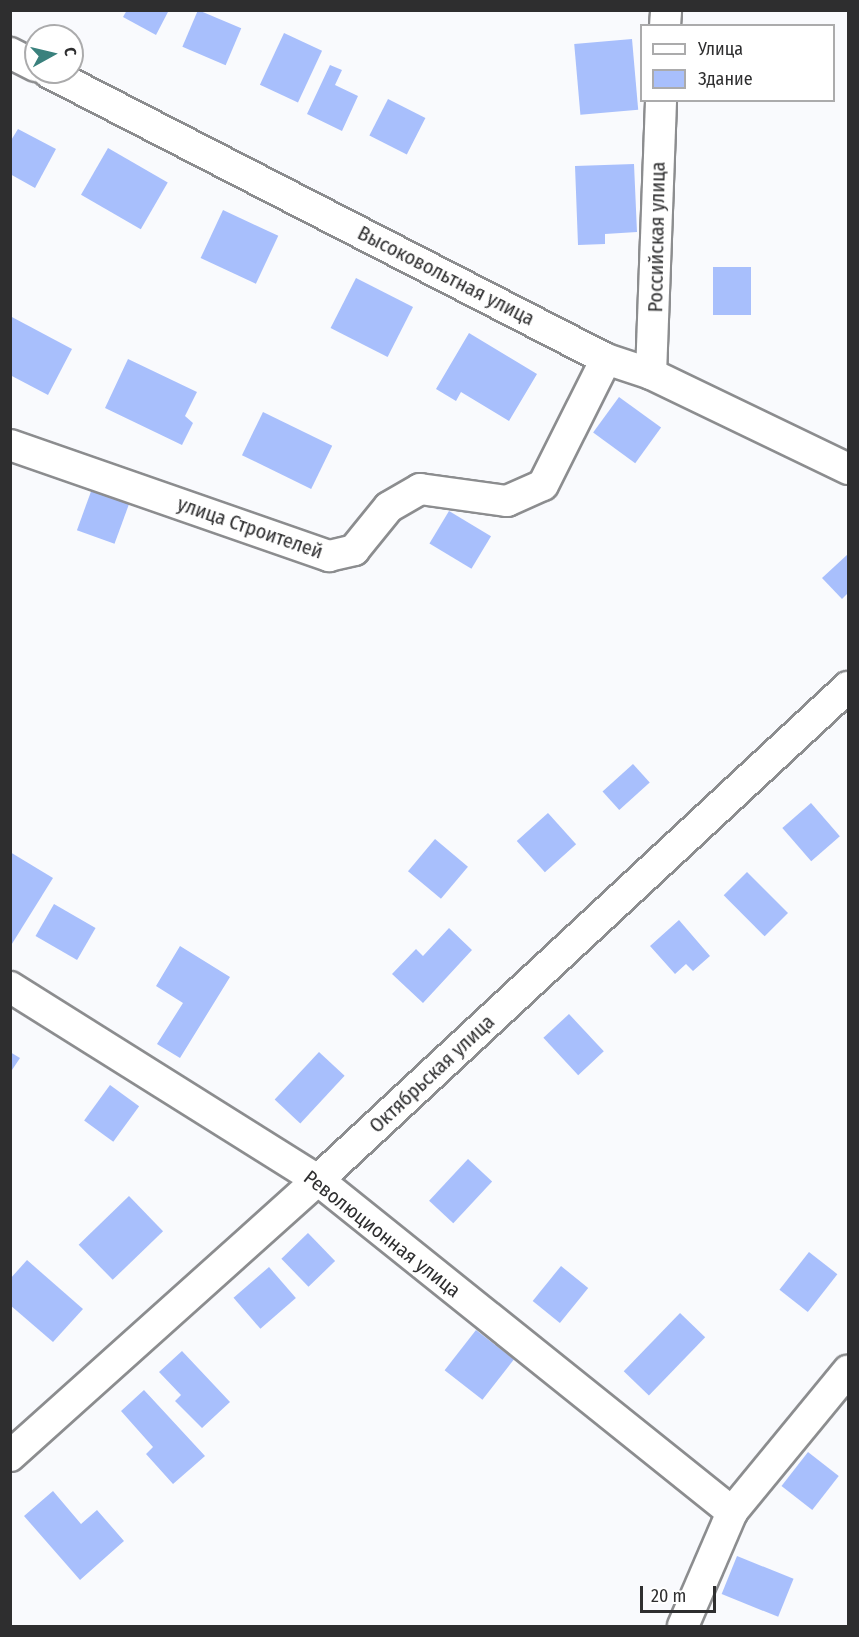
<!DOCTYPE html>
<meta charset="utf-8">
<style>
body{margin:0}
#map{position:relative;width:859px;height:1637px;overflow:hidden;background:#f9fafd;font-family:"Fira Sans Condensed",sans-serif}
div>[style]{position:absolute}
.building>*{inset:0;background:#a8bffc;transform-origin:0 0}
.roads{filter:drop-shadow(2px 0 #8c8d8f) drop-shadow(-2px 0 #8c8d8f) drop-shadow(0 2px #8c8d8f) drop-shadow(0 -2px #8c8d8f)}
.minor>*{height:30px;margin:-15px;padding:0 15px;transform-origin:15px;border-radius:15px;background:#fff}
span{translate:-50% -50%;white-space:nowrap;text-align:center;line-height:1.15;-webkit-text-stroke:4.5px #fff;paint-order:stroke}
.street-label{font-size:20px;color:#2e2e2f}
.frame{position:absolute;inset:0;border:12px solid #2e2e2f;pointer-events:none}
.legend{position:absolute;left:640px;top:24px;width:195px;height:78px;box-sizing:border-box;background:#fff;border:2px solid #ababac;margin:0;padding:8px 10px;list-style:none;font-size:18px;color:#2e2e2f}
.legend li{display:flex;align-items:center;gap:12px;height:30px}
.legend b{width:30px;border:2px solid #ababac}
.north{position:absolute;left:24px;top:24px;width:60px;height:60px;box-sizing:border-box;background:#fff;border:2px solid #ababac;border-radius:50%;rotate:82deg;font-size:16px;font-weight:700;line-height:24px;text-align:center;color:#2e2e2f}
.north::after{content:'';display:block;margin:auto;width:21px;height:27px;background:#3a817d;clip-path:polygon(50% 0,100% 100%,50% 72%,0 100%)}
.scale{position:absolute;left:640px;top:1586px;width:76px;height:27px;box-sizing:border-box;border:3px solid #2e2e2f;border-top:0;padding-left:8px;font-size:18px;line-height:21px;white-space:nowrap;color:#2e2e2f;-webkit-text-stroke:4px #fff;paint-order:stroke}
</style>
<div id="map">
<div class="building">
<div style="clip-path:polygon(127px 10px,169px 10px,156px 35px,123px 17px)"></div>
<div style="left:198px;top:10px;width:47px;height:40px;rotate:23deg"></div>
<div style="left:284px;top:33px;width:42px;height:57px;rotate:25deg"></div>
<div style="left:632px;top:39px;width:71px;height:58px;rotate:85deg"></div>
<div style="clip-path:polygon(330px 65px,342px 70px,335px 85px,358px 96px,342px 131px,307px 114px)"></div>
<div style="left:388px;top:99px;width:42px;height:41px;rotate:27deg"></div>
<div style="clip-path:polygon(18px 129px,56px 149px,35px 188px,10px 174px,10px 142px)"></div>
<div style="left:108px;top:148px;width:69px;height:54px;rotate:30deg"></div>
<div style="clip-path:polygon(634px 164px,637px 232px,605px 234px,605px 244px,578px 245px,575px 166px)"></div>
<div style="left:223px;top:210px;width:61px;height:53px;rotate:25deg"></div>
<div style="left:713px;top:267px;width:38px;height:48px"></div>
<div style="left:356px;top:278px;width:64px;height:56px;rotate:27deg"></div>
<div style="clip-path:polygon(10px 316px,72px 349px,48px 395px,10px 375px)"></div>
<div style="clip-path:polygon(469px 333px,537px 374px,509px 421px,461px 392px,456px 401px,436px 389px)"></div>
<div style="clip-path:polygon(128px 359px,197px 392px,185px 416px,193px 423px,182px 445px,105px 408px)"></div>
<div style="left:619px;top:397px;width:52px;height:44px;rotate:36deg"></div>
<div style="left:263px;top:412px;width:77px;height:48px;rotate:26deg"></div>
<div style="left:93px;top:486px;width:40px;height:47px;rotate:20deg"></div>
<div style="left:449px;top:511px;width:49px;height:38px;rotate:31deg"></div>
<div style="clip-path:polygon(848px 554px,848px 593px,842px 599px,822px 578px)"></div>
<div style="left:633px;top:764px;width:25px;height:41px;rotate:48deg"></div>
<div style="left:811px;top:803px;width:44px;height:38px;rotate:49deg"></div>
<div style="left:548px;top:813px;width:42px;height:42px;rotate:48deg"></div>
<div style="left:435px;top:839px;width:43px;height:42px;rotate:40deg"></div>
<div style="clip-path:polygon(10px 852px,53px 878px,10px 947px)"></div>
<div style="left:747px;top:872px;width:58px;height:33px;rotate:45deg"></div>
<div style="left:54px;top:904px;width:48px;height:37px;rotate:30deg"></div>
<div style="clip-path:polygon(679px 920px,710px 956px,693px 971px,686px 964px,675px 974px,650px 946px)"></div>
<div style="clip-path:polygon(449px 928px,472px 950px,423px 1003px,392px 974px,416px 949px,423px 956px)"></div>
<div style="clip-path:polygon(180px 946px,230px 977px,180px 1058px,157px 1044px,183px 1003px,156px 986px)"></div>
<div style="left:569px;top:1014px;width:51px;height:35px;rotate:47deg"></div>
<div style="clip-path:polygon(10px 1052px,20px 1058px,10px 1073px)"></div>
<div style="left:319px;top:1052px;width:35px;height:65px;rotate:43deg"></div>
<div style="left:110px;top:1085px;width:36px;height:44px;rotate:36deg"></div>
<div style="left:468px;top:1159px;width:33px;height:57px;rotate:43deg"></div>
<div style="left:129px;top:1196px;width:49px;height:70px;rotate:46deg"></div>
<div style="left:308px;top:1233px;width:39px;height:37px;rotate:46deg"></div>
<div style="left:809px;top:1252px;width:36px;height:48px;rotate:38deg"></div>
<div style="clip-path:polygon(27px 1260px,83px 1309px,53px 1342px,10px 1305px,10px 1279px)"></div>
<div style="left:561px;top:1266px;width:35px;height:45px;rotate:39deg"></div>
<div style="left:269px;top:1267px;width:41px;height:47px;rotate:49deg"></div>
<div style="left:680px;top:1313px;width:35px;height:81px;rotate:44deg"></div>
<div style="left:476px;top:1330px;width:48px;height:51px;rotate:38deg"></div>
<div style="clip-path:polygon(182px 1351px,230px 1402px,202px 1428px,175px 1401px,181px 1395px,159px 1372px)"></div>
<div style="clip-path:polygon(144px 1390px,205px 1456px,173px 1484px,146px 1454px,153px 1447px,121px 1411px)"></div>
<div style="left:808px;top:1452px;width:39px;height:43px;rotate:38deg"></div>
<div style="clip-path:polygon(53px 1491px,81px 1524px,97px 1510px,124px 1541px,80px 1580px,24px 1516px)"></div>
<div style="left:737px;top:1556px;width:61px;height:41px;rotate:22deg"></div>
</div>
<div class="roads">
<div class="minor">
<div style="left:665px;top:26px;width:16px;rotate:-86deg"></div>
<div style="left:10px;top:53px;width:29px;rotate:27deg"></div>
<div style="left:48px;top:72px;width:627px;rotate:27.22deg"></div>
<div style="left:606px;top:359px;width:47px;rotate:18.4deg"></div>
<div style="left:651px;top:374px;width:219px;rotate:25.7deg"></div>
<div style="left:651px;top:374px;width:274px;rotate:-87.9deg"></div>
<div style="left:10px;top:445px;width:338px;rotate:19.2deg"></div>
<div style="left:329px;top:556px;width:26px;rotate:-13deg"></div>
<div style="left:354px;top:550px;width:55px;rotate:-50.9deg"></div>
<div style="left:389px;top:507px;width:36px;rotate:-30deg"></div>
<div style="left:420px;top:489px;width:88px;rotate:7.9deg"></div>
<div style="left:507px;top:501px;width:39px;rotate:-24deg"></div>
<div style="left:543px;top:485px;width:141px;rotate:-63.4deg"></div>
<div style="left:10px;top:987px;width:363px;rotate:32.1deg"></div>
<div style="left:318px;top:1180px;width:531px;rotate:38.73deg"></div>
<div style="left:10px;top:1456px;width:414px;rotate:-41.9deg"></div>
<div style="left:318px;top:1180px;width:724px;rotate:-42.93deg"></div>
<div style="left:683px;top:1626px;width:124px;rotate:-66.7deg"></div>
<div style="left:732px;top:1512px;width:183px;rotate:-50.6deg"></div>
</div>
</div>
<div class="street-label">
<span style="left:657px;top:237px;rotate:-89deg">Российская улица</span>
<span style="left:446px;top:276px;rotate:27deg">Высоковольтная улица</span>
<span style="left:250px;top:528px;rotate:19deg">улица Строителей</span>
<span style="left:432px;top:1074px;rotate:-43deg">Октябрьская улица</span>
<span style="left:382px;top:1234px;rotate:38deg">Революционная улица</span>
</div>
<div class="frame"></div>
<ul class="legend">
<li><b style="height:8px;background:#fff"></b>Улица</li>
<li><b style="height:16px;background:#a8bffc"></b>Здание</li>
</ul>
<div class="north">С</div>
<div class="scale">20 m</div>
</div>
